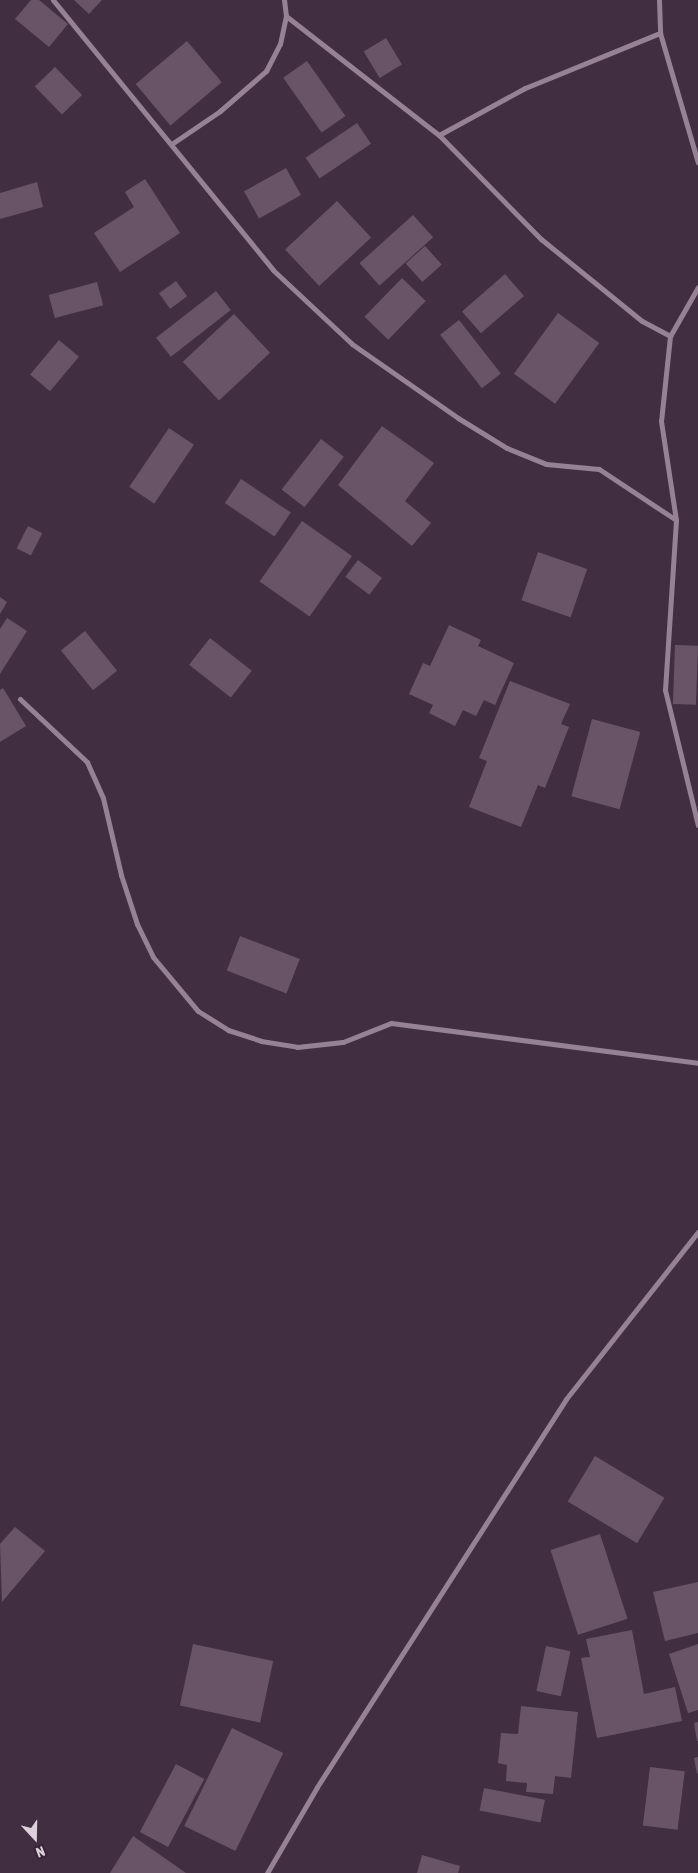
<!DOCTYPE html>
<style>
body{margin:0}
#map{position:relative;width:698px;height:1873px;overflow:hidden;background:#412f41;font-family:"Asap Condensed",sans-serif}
div>[style]{position:absolute}
.building>*{inset:0;background:#685466;transform-origin:0 0}
.street>*{height:5px;margin:-2.5px;padding:0 2.5px;transform-origin:2.5px;border-radius:2.5px;background:#968195}
span{translate:-50% -50%;white-space:nowrap;text-align:center;line-height:1.15;-webkit-text-stroke:4.5px #372536;paint-order:stroke}
.north{position:absolute;left:10px;top:1813px;width:50px;height:50px;-webkit-text-stroke:4px #372536;paint-order:stroke;rotate:159deg;font-size:14px;font-weight:700;line-height:20px;text-align:center;color:#dcd0db}
.north::after{content:'';display:block;margin:auto;width:18px;height:22px;background:#dcd0db;clip-path:polygon(50% 0,100% 100%,50% 72%,0 100%)}
</style>
<div id="map">
<div class="building">
<div style="clip-path:polygon(31px 0,39px 0,68px 24px,49px 47px,15px 19px)"></div>
<div style="clip-path:polygon(74px 0,102px 0,89px 14px)"></div>
<div style="left:386px;top:38px;width:31px;height:26px;rotate:59deg"></div>
<div style="left:187px;top:41px;width:54px;height:67px;rotate:50deg"></div>
<div style="left:307px;top:61px;width:67px;height:29px;rotate:55deg"></div>
<div style="left:55px;top:67px;width:39px;height:28px;rotate:46deg"></div>
<div style="left:357px;top:123px;width:25px;height:62px;rotate:56deg"></div>
<div style="left:286px;top:168px;width:31px;height:48px;rotate:61deg"></div>
<div style="clip-path:polygon(145px 179px,180px 233px,120px 272px,94px 233px,134px 207px,125px 192px)"></div>
<div style="clip-path:polygon(37px 182px,43px 207px,0 219px,0 193px)"></div>
<div style="left:337px;top:201px;width:50px;height:71px;rotate:47deg"></div>
<div style="left:413px;top:215px;width:30px;height:72px;rotate:48deg"></div>
<div style="left:425px;top:246px;width:25px;height:26px;rotate:48deg"></div>
<div style="left:505px;top:274px;width:29px;height:57px;rotate:49deg"></div>
<div style="left:402px;top:278px;width:33px;height:54px;rotate:44deg"></div>
<div style="left:176px;top:281px;width:19px;height:21px;rotate:54deg"></div>
<div style="left:97px;top:282px;width:24px;height:50px;rotate:75deg"></div>
<div style="left:216px;top:291px;width:24px;height:76px;rotate:52deg"></div>
<div style="left:558px;top:313px;width:51px;height:75px;rotate:36deg"></div>
<div style="left:234px;top:314px;width:53px;height:70px;rotate:47deg"></div>
<div style="left:459px;top:320px;width:68px;height:24px;rotate:52deg"></div>
<div style="left:59px;top:340px;width:26px;height:45px;rotate:40deg"></div>
<div style="clip-path:polygon(382px 426px,434px 463px,405px 501px,431px 523px,412px 546px,338px 485px)"></div>
<div style="left:169px;top:428px;width:30px;height:71px;rotate:34deg"></div>
<div style="left:321px;top:439px;width:29px;height:64px;rotate:38deg"></div>
<div style="left:241px;top:479px;width:60px;height:29px;rotate:34deg"></div>
<div style="left:302px;top:521px;width:61px;height:74px;rotate:35deg"></div>
<div style="left:28px;top:526px;width:16px;height:25px;rotate:27deg"></div>
<div style="left:538px;top:552px;width:52px;height:51px;rotate:19deg"></div>
<div style="left:358px;top:560px;width:30px;height:21px;rotate:37deg"></div>
<div style="clip-path:polygon(0 597px,7px 602px,0 614px)"></div>
<div style="clip-path:polygon(7px 618px,27px 631px,0 674px,0 629px)"></div>
<div style="clip-path:polygon(449px 625px,481px 640px,478px 646px,514px 663px,495px 705px,484px 700px,476px 716px,463px 710px,455px 726px,429px 713px,433px 705px,409px 694px,423px 663px,430px 666px)"></div>
<div style="left:85px;top:631px;width:51px;height:31px;rotate:51deg"></div>
<div style="left:210px;top:638px;width:53px;height:34px;rotate:38deg"></div>
<div style="left:675px;top:645px;width:23px;height:59px;rotate:2deg"></div>
<div style="clip-path:polygon(510px 681px,570px 704px,561px 724px,569px 727px,545px 788px,538px 785px,521px 827px,469px 807px,487px 761px,479px 758px)"></div>
<div style="clip-path:polygon(3px 688px,26px 726px,0 742px,0 690px)"></div>
<div style="left:592px;top:719px;width:50px;height:80px;rotate:15deg"></div>
<div style="left:240px;top:936px;width:64px;height:37px;rotate:21deg"></div>
<div style="left:595px;top:1456px;width:81px;height:53px;rotate:31deg"></div>
<div style="clip-path:polygon(15px 1527px,45px 1551px,2px 1602px,0 1544px)"></div>
<div style="left:600px;top:1534px;width:89px;height:52px;rotate:72deg"></div>
<div style="clip-path:polygon(698px 1582px,698px 1633px,665px 1641px,653px 1592px)"></div>
<div style="clip-path:polygon(632px 1630px,644px 1694px,675px 1687px,682px 1721px,597px 1738px,581px 1658px,590px 1657px,586px 1639px)"></div>
<div style="left:193px;top:1644px;width:82px;height:63px;rotate:12deg"></div>
<div style="clip-path:polygon(698px 1644px,698px 1710px,688px 1713px,669px 1654px)"></div>
<div style="left:546px;top:1646px;width:25px;height:46px;rotate:12deg"></div>
<div style="clip-path:polygon(521px 1706px,578px 1712px,571px 1778px,555px 1776px,553px 1794px,526px 1792px,527px 1783px,506px 1781px,507px 1765px,498px 1763px,501px 1733px,518px 1734px)"></div>
<div style="clip-path:polygon(698px 1722px,698px 1741px,697px 1741px,694px 1723px)"></div>
<div style="left:232px;top:1728px;width:57px;height:109px;rotate:26deg"></div>
<div style="clip-path:polygon(698px 1757px,698px 1773px,697px 1774px,694px 1758px)"></div>
<div style="left:176px;top:1764px;width:32px;height:77px;rotate:28deg"></div>
<div style="left:650px;top:1767px;width:35px;height:59px;rotate:7deg"></div>
<div style="left:484px;top:1788px;width:62px;height:23px;rotate:11deg"></div>
<div style="clip-path:polygon(133px 1836px,186px 1873px,110px 1873px)"></div>
<div style="clip-path:polygon(422px 1855px,460px 1866px,458px 1873px,417px 1873px)"></div>
</div>
<div class="street">
<div style="left:53px;top:0;width:348px;rotate:50.8deg"></div>
<div style="left:273px;top:270px;width:108px;rotate:43.1deg"></div>
<div style="left:352px;top:344px;width:129px;rotate:34.9deg"></div>
<div style="left:458px;top:418px;width:57px;rotate:31.5deg"></div>
<div style="left:507px;top:448px;width:42px;rotate:22.3deg"></div>
<div style="left:546px;top:464px;width:53px;rotate:5.4deg"></div>
<div style="left:599px;top:469px;width:92px;rotate:33.5deg"></div>
<div style="left:659px;top:0;width:33px;rotate:88deg"></div>
<div style="left:660px;top:33px;width:135px;rotate:73.7deg"></div>
<div style="left:286px;top:16px;width:194px;rotate:37.9deg"></div>
<div style="left:439px;top:135px;width:146px;rotate:45.6deg"></div>
<div style="left:541px;top:239px;width:130px;rotate:39.1deg"></div>
<div style="left:642px;top:321px;width:32px;rotate:28deg"></div>
<div style="left:439px;top:135px;width:98px;rotate:-28.7deg"></div>
<div style="left:525px;top:88px;width:146px;rotate:-22.2deg"></div>
<div style="left:173px;top:143px;width:57px;rotate:-34.2deg"></div>
<div style="left:220px;top:111px;width:61px;rotate:-41deg"></div>
<div style="left:266px;top:71px;width:30px;rotate:-63deg"></div>
<div style="left:280px;top:44px;width:29px;rotate:-78deg"></div>
<div style="left:286px;top:16px;width:16px;rotate:-97deg"></div>
<div style="left:698px;top:287px;width:56px;rotate:119.7deg"></div>
<div style="left:670px;top:336px;width:85px;rotate:96deg"></div>
<div style="left:661px;top:421px;width:100px;rotate:81.4deg"></div>
<div style="left:676px;top:520px;width:170px;rotate:93.7deg"></div>
<div style="left:665px;top:690px;width:139px;rotate:76.3deg"></div>
<div style="left:20px;top:699px;width:92px;rotate:43.2deg"></div>
<div style="left:87px;top:762px;width:39px;rotate:66deg"></div>
<div style="left:103px;top:798px;width:79px;rotate:76.8deg"></div>
<div style="left:121px;top:875px;width:52px;rotate:71.9deg"></div>
<div style="left:137px;top:924px;width:37px;rotate:64deg"></div>
<div style="left:153px;top:957px;width:70px;rotate:50.2deg"></div>
<div style="left:198px;top:1011px;width:36px;rotate:32deg"></div>
<div style="left:228px;top:1030px;width:35px;rotate:18deg"></div>
<div style="left:261px;top:1041px;width:36px;rotate:9deg"></div>
<div style="left:297px;top:1047px;width:46px;rotate:-6.2deg"></div>
<div style="left:343px;top:1042px;width:52px;rotate:-21.6deg"></div>
<div style="left:391px;top:1023px;width:310px;rotate:7.4deg"></div>
<div style="left:267px;top:1873px;width:99px;rotate:-59.8deg"></div>
<div style="left:317px;top:1787px;width:461px;rotate:-57.3deg"></div>
<div style="left:566px;top:1399px;width:213px;rotate:-51.7deg"></div>
</div>
<div class="north">N</div>
</div>
